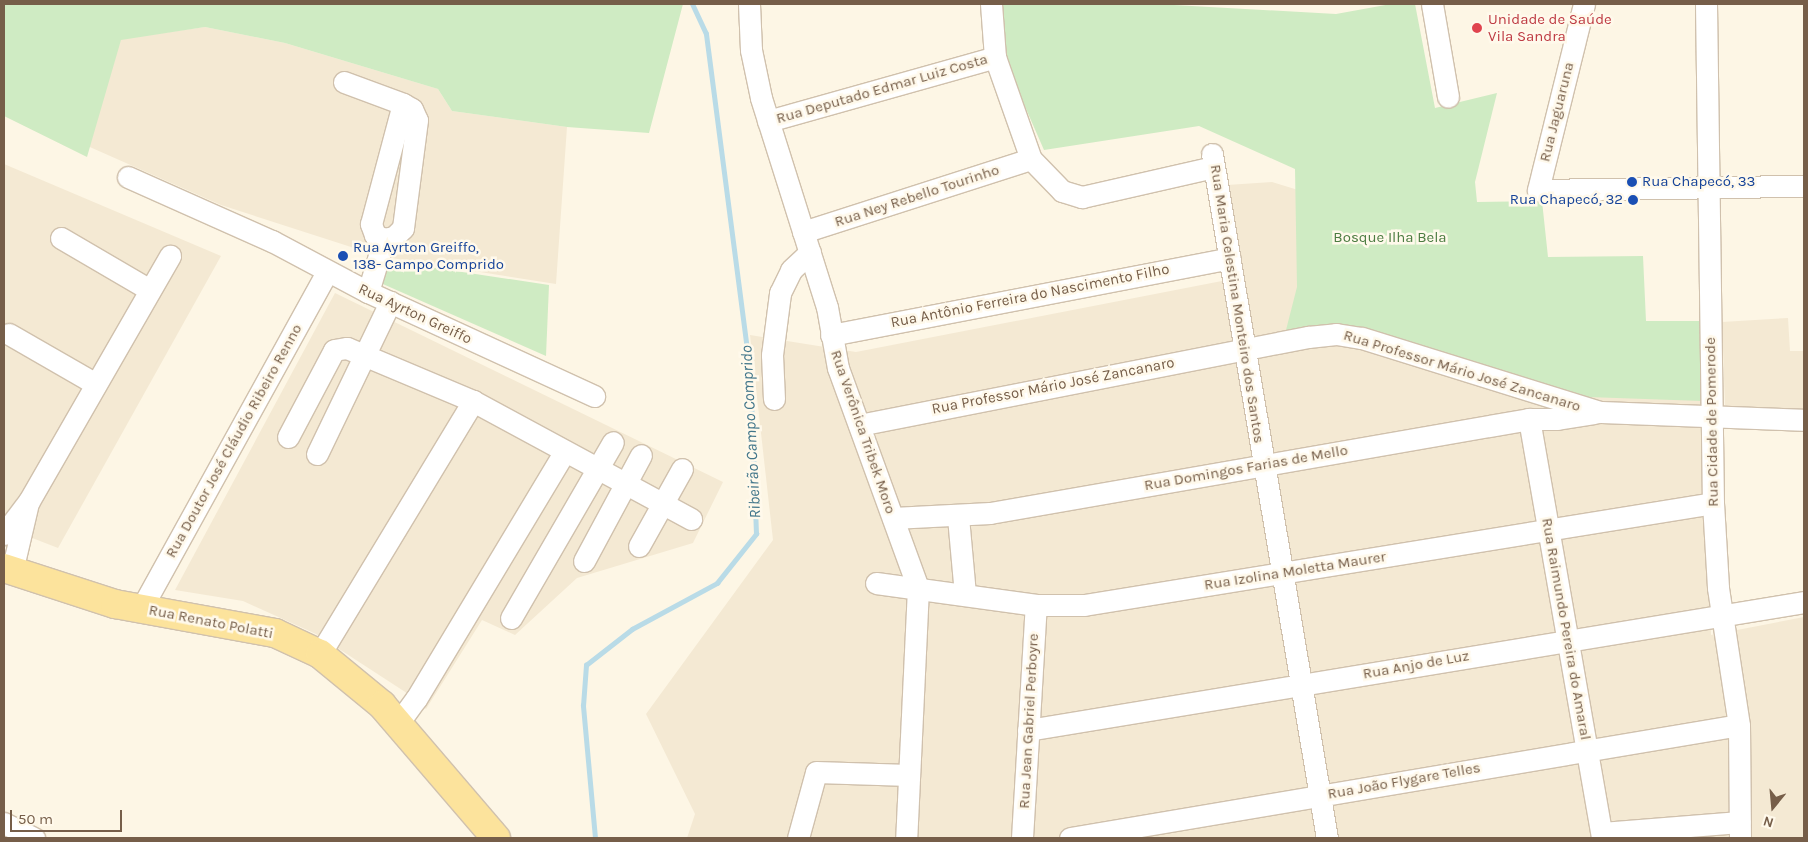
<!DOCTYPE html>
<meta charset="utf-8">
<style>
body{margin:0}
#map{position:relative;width:1808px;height:842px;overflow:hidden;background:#fdf6e5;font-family:Karla,sans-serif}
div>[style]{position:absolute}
.residential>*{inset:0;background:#f4e9d3}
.green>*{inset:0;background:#cfebc3}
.stream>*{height:4.5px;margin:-2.25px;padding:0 2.25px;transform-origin:2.25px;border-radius:2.25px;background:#b9dbe7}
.roads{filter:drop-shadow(1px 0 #d0c1ad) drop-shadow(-1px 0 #d0c1ad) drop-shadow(0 1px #d0c1ad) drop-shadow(0 -1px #d0c1ad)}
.minor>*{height:21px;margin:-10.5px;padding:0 10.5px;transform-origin:10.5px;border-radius:10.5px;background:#fff}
.major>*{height:28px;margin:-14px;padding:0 14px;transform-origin:14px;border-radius:14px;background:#fce39c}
.dots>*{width:14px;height:14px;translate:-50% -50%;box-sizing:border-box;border:2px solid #fff9eb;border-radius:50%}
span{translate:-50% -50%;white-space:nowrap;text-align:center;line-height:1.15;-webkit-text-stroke:5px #fff9eb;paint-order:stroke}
.health-label{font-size:15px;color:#be3a42}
.left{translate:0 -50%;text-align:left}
.street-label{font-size:15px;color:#765e49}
.transit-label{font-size:15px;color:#164399}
.right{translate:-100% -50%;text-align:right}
.park-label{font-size:15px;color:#4c7c41}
.water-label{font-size:16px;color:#42768a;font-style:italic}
.frame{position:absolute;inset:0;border:5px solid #765e49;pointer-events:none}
.north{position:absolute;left:1748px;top:782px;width:50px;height:50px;-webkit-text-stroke:4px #fff9eb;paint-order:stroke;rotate:197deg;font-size:14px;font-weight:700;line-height:20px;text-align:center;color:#765e49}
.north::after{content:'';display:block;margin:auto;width:18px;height:22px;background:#765e49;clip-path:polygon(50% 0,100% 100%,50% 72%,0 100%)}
.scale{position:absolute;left:10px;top:810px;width:112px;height:22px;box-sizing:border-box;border:2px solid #765e49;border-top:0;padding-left:6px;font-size:15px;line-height:18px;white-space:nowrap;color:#765e49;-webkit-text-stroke:4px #fff9eb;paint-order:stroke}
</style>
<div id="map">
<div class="residential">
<div style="clip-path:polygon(205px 27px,285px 43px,438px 89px,452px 111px,567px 127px,556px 284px,379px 256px,221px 205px,83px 144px,121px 39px)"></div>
<div style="clip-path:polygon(4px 164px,221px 256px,58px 548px,4px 527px)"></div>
<div style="clip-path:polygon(1272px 182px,1438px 233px,1704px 370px,1711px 635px,1804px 617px,1804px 838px,687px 838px,695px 814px,646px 714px,773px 540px,750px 335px,856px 352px,1227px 280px,1212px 186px)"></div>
<div style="clip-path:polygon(335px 293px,723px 482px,693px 543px,577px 578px,515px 635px,482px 620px,426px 709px,416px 699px,316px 634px,243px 601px,175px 590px)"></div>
<div style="clip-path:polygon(1788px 318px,1790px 351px,1804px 351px,1804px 411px,1728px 408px,1725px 405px,1722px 322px)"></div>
</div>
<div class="green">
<div style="clip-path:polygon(4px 4px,683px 4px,649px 133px,567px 127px,452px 111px,438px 89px,285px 43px,205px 27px,121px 40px,87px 157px,4px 116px)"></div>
<div style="clip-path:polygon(1002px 4px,1156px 4px,1336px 14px,1391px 4px,1415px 4px,1435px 108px,1497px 93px,1475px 182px,1477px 202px,1542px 201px,1548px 257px,1643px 256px,1646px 321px,1706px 321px,1702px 401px,1588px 397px,1356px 326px,1286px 330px,1297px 287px,1295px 169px,1199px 126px,1044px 150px,1005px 61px)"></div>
<div style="clip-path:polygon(383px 260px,549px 285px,546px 356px,376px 281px)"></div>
</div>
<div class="stream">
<div style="left:595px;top:838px;width:133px;rotate:-95.2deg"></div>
<div style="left:583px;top:706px;width:41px;rotate:-85.8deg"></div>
<div style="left:586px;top:665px;width:58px;rotate:-38deg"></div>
<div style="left:632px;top:629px;width:97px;rotate:-28.4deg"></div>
<div style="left:717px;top:583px;width:63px;rotate:-51.5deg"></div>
<div style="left:756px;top:534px;width:161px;rotate:-92.1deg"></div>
<div style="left:750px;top:373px;width:342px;rotate:-97.4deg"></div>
<div style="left:706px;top:34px;width:33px;rotate:-115deg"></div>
</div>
<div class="roads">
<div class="minor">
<div style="left:749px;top:4px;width:46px;rotate:87.5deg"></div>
<div style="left:751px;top:50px;width:49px;rotate:78.2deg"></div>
<div style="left:761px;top:98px;width:219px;rotate:72.5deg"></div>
<div style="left:827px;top:307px;width:62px;rotate:79.8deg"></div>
<div style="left:838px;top:368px;width:234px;rotate:70deg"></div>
<div style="left:918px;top:588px;width:250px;rotate:92.7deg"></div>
<div style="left:991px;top:4px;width:53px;rotate:85.7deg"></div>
<div style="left:995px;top:57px;width:108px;rotate:70.6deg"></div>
<div style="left:1031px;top:159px;width:45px;rotate:45.9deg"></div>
<div style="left:1062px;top:191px;width:21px;rotate:17deg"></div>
<div style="left:1082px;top:197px;width:135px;rotate:-12.8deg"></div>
<div style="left:1432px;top:4px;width:94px;rotate:80.2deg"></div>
<div style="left:1584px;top:4px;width:192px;rotate:103.9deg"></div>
<div style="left:1538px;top:190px;width:266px;rotate:-0.9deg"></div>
<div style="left:1706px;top:4px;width:499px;rotate:89.2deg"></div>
<div style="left:1713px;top:503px;width:85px;rotate:86.6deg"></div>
<div style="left:1718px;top:588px;width:139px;rotate:81.3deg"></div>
<div style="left:1739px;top:725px;width:113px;rotate:89.5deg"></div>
<div style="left:344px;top:82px;width:63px;rotate:20.4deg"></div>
<div style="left:403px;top:104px;width:10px;rotate:29deg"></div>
<div style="left:412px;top:109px;width:12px;rotate:66deg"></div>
<div style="left:417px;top:120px;width:109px;rotate:97.4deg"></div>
<div style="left:403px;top:228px;width:13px;rotate:135deg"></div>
<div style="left:394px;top:237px;width:10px;rotate:169deg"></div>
<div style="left:384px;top:239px;width:10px;rotate:-156deg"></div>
<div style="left:375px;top:235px;width:12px;rotate:-110deg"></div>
<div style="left:371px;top:224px;width:124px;rotate:-75.1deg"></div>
<div style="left:768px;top:121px;width:236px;rotate:-15.7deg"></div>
<div style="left:1212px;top:154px;width:694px;rotate:80.46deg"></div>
<div style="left:128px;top:177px;width:158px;rotate:24deg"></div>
<div style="left:272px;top:241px;width:109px;rotate:28deg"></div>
<div style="left:368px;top:292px;width:249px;rotate:24.7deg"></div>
<div style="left:803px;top:232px;width:239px;rotate:-17.8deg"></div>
<div style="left:61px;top:238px;width:103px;rotate:30.3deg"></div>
<div style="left:368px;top:292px;width:55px;rotate:-73.2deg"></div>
<div style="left:9px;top:334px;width:100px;rotate:29.9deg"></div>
<div style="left:831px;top:335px;width:406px;rotate:-10.9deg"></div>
<div style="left:774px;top:399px;width:44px;rotate:-92.6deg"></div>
<div style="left:772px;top:355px;width:63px;rotate:-82.6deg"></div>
<div style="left:780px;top:293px;width:25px;rotate:-64deg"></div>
<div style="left:791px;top:270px;width:26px;rotate:-43deg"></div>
<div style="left:1529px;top:419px;width:425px;rotate:80.1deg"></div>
<div style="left:859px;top:425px;width:458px;rotate:-11.1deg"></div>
<div style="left:1308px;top:337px;width:28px;rotate:-6deg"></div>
<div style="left:1336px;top:334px;width:26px;rotate:9deg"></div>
<div style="left:1362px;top:338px;width:248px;rotate:17.3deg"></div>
<div style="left:1599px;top:412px;width:205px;rotate:2.2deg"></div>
<div style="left:288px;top:437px;width:98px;rotate:-62.1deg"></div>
<div style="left:334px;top:350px;width:13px;rotate:-9deg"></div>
<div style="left:347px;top:348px;width:137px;rotate:22.8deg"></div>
<div style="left:473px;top:401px;width:248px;rotate:28.4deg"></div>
<div style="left:317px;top:454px;width:169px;rotate:-64.3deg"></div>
<div style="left:958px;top:517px;width:77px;rotate:84.8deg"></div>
<div style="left:893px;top:518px;width:97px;rotate:-3deg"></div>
<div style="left:990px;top:513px;width:547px;rotate:-9.89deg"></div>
<div style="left:1529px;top:419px;width:28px"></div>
<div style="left:1557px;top:419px;width:37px;rotate:-9deg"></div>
<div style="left:4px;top:534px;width:41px;rotate:-52.9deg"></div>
<div style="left:29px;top:501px;width:283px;rotate:-60.1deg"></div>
<div style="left:639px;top:546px;width:88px;rotate:-60.8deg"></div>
<div style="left:584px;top:561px;width:120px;rotate:-61.7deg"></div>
<div style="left:12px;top:571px;width:70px;rotate:-76.8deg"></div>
<div style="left:876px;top:583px;width:162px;rotate:7.8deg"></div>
<div style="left:1036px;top:605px;width:48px"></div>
<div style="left:1084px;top:605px;width:637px;rotate:-9.21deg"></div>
<div style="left:141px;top:609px;width:385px;rotate:-61.1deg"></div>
<div style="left:511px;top:618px;width:203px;rotate:-59.9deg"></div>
<div style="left:320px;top:654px;width:296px;rotate:-58.8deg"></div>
<div style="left:399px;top:722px;width:29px;rotate:-54deg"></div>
<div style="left:416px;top:699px;width:289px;rotate:-59deg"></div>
<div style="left:1028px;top:730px;width:786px;rotate:-9.37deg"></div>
<div style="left:4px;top:823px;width:34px;rotate:27deg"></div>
<div style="left:1602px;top:833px;width:138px;rotate:-4.6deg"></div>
<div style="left:798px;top:838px;width:68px;rotate:-74.7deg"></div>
<div style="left:816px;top:772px;width:93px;rotate:1.8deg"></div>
<div style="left:1022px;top:838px;width:233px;rotate:-86.6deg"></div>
<div style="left:1070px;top:838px;width:678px;rotate:-9.59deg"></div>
</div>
<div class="major">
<div style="left:4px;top:568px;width:117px;rotate:18deg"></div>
<div style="left:115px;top:604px;width:163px;rotate:10.3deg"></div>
<div style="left:275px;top:633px;width:50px;rotate:25deg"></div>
<div style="left:320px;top:654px;width:80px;rotate:39.4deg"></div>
<div style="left:382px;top:705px;width:175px;rotate:49.4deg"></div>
</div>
</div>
<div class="dots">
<div style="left:1477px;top:28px;background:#e0444e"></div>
<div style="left:1632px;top:182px;background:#1a4fb4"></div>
<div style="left:1633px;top:200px;background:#1a4fb4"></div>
<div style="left:343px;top:256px;background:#1a4fb4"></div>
</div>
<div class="health-label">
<span class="left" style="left:1488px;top:28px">Unidade de Saúde<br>Vila Sandra</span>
</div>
<div class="street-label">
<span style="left:882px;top:89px;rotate:-16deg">Rua Deputado Edmar Luiz Costa</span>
<span style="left:1557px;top:112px;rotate:-76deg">Rua Jaguaruna</span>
<span style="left:917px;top:196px;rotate:-18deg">Rua Ney Rebello Tourinho</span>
<span style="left:1030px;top:296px;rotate:-11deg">Rua Antônio Ferreira do Nascimento Filho</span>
<span style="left:1237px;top:304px;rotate:81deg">Rua Maria Celestina Monteiro dos Santos</span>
<span style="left:415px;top:314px;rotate:25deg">Rua Ayrton Greiffo</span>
<span style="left:1462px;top:371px;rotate:17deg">Rua Professor Mário José Zancanaro</span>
<span style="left:1053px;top:386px;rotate:-11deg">Rua Professor Mário José Zancanaro</span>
<span style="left:1712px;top:422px;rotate:-91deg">Rua Cidade de Pomerode</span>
<span style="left:863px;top:432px;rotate:71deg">Rua Verônica Tribek Moro</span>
<span style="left:234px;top:441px;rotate:-61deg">Rua Doutor José Cláudio Ribeiro Renno</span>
<span style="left:1246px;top:468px;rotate:-10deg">Rua Domingos Farias de Mello</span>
<span style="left:1295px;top:571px;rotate:-9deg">Rua Izolina Moletta Maurer</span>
<span style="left:211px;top:622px;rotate:11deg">Rua Renato Polatti</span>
<span style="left:1566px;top:629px;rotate:80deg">Rua Raimundo Pereira do Amaral</span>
<span style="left:1416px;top:665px;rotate:-10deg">Rua Anjo de Luz</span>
<span style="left:1029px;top:721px;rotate:-87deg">Rua Jean Gabriel Perboyre</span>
<span style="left:1404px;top:781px;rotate:-10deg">Rua João Flygare Telles</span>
</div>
<div class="transit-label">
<span class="left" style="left:1642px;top:182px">Rua Chapecó, 33</span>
<span class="right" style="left:1623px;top:200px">Rua Chapecó, 32</span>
<span class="left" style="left:353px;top:256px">Rua Ayrton Greiffo,<br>138- Campo Comprido</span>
</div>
<div class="park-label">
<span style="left:1390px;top:238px">Bosque Ilha Bela</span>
</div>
<div class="water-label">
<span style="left:751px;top:432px;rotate:-93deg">Ribeirão Campo Comprido</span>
</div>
<div class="frame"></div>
<div class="north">N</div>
<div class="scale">50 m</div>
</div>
